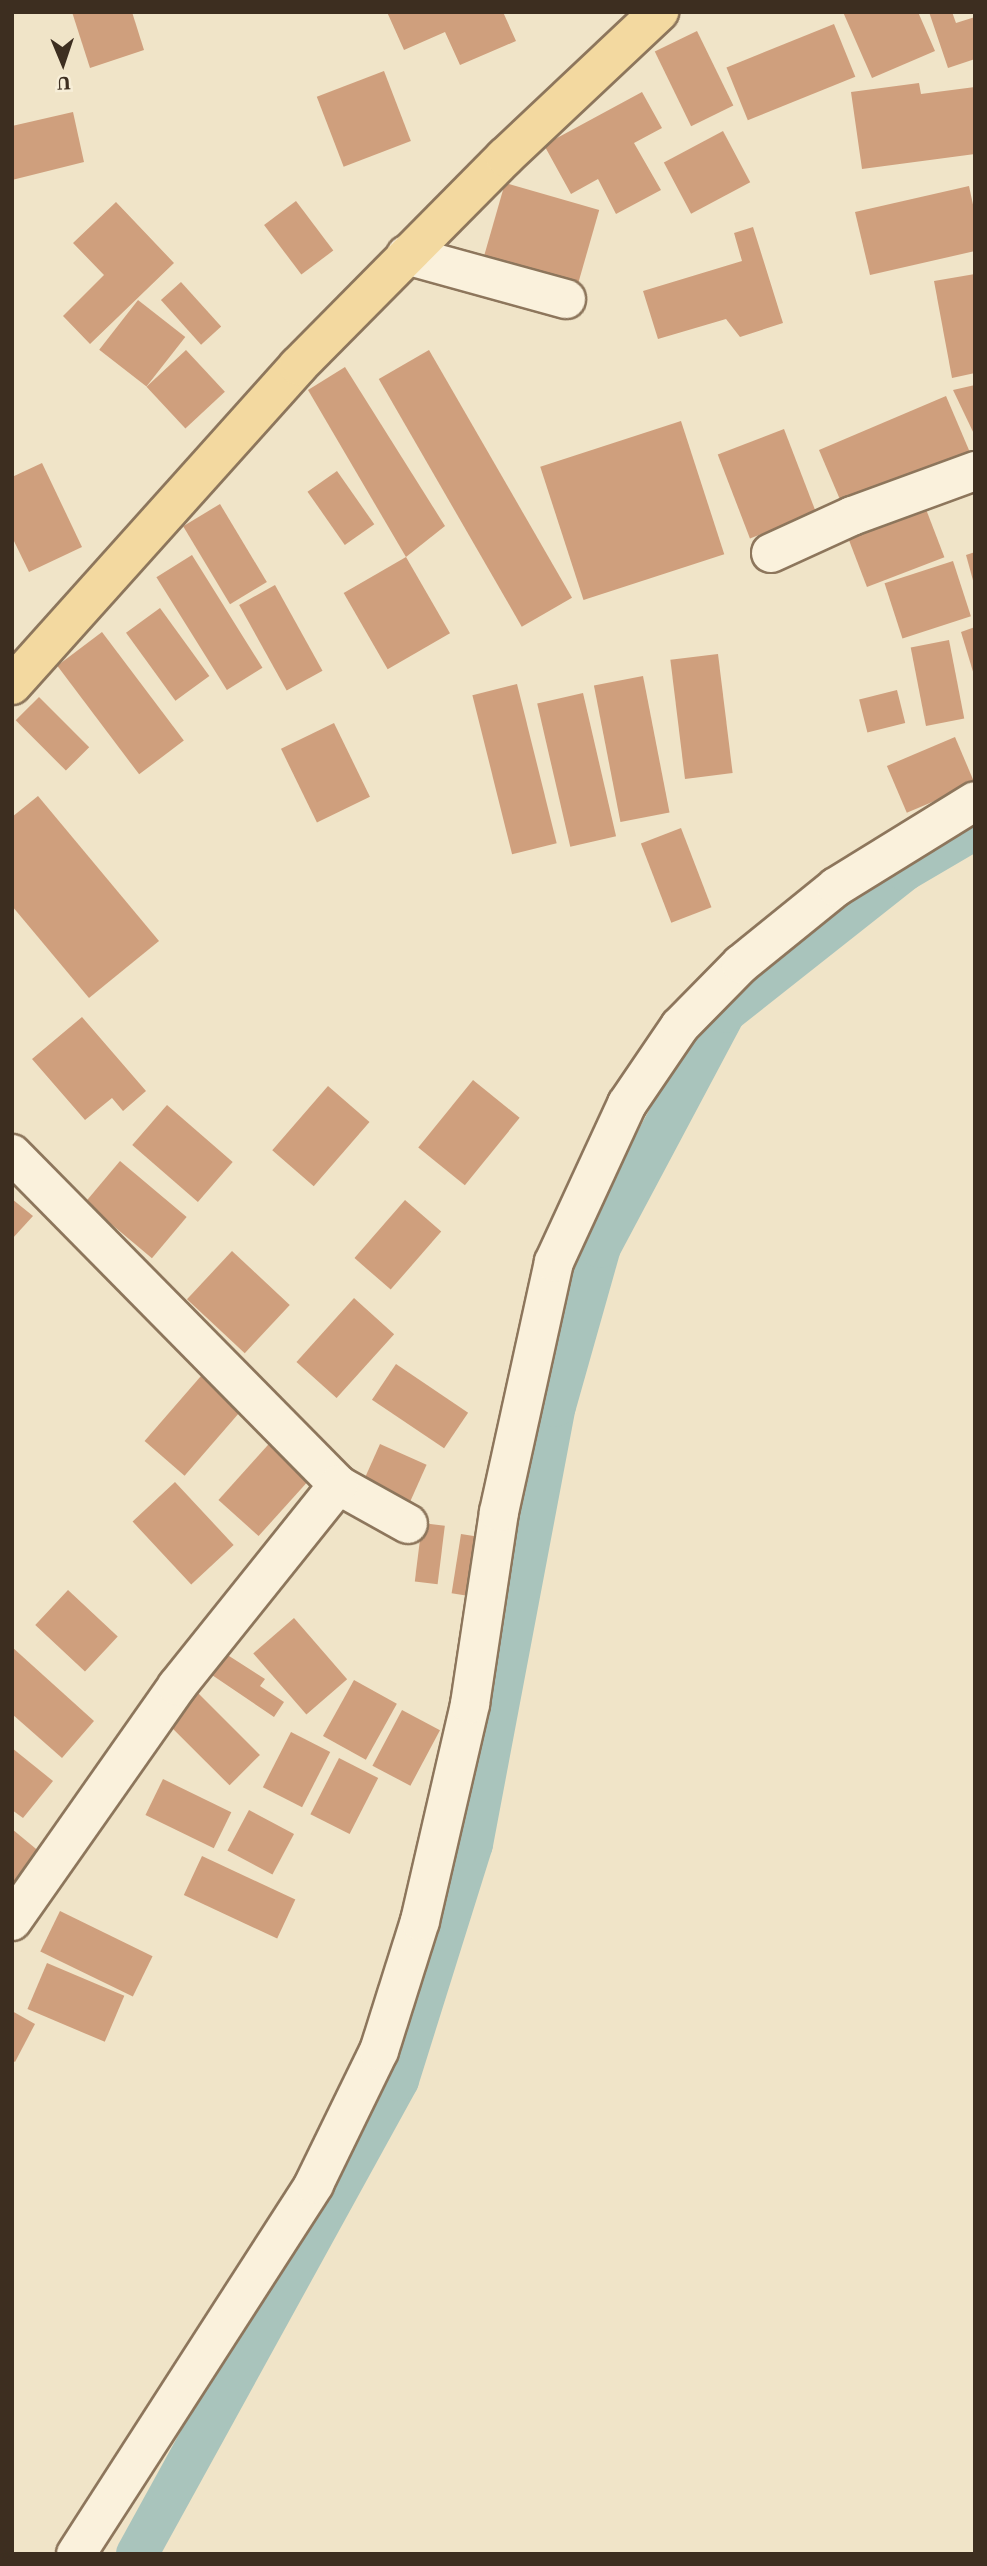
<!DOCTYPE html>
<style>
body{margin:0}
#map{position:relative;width:987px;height:2566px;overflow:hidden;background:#f0e4c8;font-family:"Source Serif 4",serif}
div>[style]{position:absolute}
.canal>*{height:42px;margin:-21px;padding:0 21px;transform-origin:21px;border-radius:21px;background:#a9c4bc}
.building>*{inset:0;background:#cf9f7d;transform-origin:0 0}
.roads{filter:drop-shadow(2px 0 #8d765c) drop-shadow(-2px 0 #8d765c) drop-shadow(0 2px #8d765c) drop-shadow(0 -2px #8d765c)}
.minor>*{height:38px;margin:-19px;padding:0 19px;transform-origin:19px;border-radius:19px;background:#faf1dc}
.major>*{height:38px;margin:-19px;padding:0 19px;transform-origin:19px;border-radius:19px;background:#f3d9a0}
span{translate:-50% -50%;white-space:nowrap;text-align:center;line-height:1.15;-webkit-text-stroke:5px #f7eed8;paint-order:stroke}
.frame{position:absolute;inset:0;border:14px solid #3d2e20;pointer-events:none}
.north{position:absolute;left:28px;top:28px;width:70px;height:70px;-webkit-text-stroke:5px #f7eed8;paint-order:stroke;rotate:178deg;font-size:19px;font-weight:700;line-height:28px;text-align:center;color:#3d2e20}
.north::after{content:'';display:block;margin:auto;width:24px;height:32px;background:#3d2e20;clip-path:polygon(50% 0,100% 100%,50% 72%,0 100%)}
</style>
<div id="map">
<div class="canal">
<div style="left:137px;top:2554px;width:541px;rotate:-61.16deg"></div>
<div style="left:398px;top:2080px;width:247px;rotate:-72.6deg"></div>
<div style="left:472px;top:1844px;width:446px;rotate:-79.3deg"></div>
<div style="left:555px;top:1406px;width:165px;rotate:-74.2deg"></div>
<div style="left:600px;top:1247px;width:266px;rotate:-62deg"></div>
<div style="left:725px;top:1012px;width:229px;rotate:-38.3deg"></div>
<div style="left:905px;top:870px;width:81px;rotate:-30.4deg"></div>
</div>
<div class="building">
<div style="clip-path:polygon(72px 12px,132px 12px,144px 50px,90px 68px)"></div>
<div style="clip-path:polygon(387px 12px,503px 12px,516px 41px,460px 65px,445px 32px,404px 50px)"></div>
<div style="clip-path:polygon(843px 12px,918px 12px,935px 51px,872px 78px)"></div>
<div style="clip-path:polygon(929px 12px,952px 12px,956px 23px,975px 17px,975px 59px,948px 68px)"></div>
<div style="left:834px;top:24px;width:57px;height:116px;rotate:68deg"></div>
<div style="left:697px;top:31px;width:83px;height:47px;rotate:64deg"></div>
<div style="left:384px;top:71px;width:75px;height:72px;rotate:69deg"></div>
<div style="clip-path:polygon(919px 83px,921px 94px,975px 87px,975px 154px,862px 169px,851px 92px)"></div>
<div style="clip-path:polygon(642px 92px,662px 128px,634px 143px,661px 190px,616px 214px,598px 179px,571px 194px,544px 145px)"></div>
<div style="clip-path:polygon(73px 112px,84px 162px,12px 180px,12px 126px)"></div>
<div style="left:723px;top:131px;width:58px;height:67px;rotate:62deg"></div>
<div style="left:505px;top:183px;width:98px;height:83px;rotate:16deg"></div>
<div style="clip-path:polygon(969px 186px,975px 214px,975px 251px,870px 275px,855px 212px)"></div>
<div style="left:296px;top:201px;width:62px;height:40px;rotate:53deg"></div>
<div style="clip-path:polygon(116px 202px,174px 263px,90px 344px,63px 316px,104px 275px,73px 243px)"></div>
<div style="clip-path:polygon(753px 227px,783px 323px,740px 337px,726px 319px,658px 339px,643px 291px,742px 261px,734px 233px)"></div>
<div style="clip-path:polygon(975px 274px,975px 373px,952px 378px,934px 281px)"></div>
<div style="left:181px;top:282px;width:60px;height:27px;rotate:48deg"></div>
<div style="left:138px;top:300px;width:60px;height:63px;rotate:38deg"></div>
<div style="left:186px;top:350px;width:57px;height:54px;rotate:47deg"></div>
<div style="left:429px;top:350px;width:286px;height:58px;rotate:60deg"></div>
<div style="clip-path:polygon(345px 367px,445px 526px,406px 557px,308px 390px)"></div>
<div style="clip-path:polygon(975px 385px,975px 436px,953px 390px)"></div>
<div style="left:946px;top:396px;width:65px;height:138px;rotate:67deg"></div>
<div style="left:681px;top:421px;width:140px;height:148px;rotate:72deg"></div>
<div style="left:784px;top:429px;width:90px;height:71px;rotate:69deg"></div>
<div style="clip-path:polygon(42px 463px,82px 547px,29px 572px,12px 537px,12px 477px)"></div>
<div style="left:337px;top:471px;width:65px;height:36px;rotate:55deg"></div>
<div style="left:220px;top:504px;width:91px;height:43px;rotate:59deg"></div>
<div style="left:924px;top:504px;width:57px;height:83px;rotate:69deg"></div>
<div style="clip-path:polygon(975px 552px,975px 584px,974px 584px,966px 555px)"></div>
<div style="left:192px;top:555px;width:133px;height:42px;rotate:58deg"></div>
<div style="left:406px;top:557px;width:88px;height:72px;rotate:60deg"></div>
<div style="left:953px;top:561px;width:58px;height:72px;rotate:72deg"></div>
<div style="left:275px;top:585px;width:98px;height:41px;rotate:61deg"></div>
<div style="left:160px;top:608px;width:84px;height:42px;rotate:54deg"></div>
<div style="clip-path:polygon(975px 627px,975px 675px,974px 675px,961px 632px)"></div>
<div style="left:102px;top:632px;width:136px;height:56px;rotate:53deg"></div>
<div style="left:949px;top:640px;width:80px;height:39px;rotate:79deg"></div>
<div style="left:718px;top:654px;width:120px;height:48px;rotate:83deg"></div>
<div style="left:643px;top:676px;width:139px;height:50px;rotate:79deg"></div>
<div style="left:517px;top:684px;width:164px;height:46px;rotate:76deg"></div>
<div style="left:897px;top:690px;width:34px;height:39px;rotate:76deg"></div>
<div style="left:583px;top:693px;width:147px;height:47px;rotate:77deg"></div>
<div style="left:39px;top:697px;width:71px;height:33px;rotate:45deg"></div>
<div style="left:334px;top:723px;width:82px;height:59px;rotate:64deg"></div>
<div style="left:955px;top:737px;width:51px;height:74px;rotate:67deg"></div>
<div style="clip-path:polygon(38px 796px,159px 941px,89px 998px,12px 906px,12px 817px)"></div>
<div style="left:681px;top:828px;width:85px;height:43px;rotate:69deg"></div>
<div style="clip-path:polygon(82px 1017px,146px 1091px,123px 1111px,112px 1098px,85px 1120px,32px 1059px)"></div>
<div style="left:473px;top:1080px;width:60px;height:87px;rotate:39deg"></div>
<div style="left:328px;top:1086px;width:55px;height:85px;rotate:41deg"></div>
<div style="left:167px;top:1105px;width:87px;height:53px;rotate:41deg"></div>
<div style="left:120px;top:1161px;width:87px;height:54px;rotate:40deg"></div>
<div style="clip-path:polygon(12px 1199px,33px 1216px,12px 1239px)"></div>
<div style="left:405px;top:1200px;width:48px;height:77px;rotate:41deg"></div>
<div style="left:232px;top:1251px;width:79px;height:66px;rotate:43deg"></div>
<div style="left:354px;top:1298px;width:54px;height:86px;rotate:42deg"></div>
<div style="left:396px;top:1364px;width:87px;height:43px;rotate:34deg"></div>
<div style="left:201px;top:1376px;width:53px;height:86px;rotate:41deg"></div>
<div style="left:276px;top:1436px;width:54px;height:86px;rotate:42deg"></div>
<div style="left:380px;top:1444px;width:51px;height:43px;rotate:24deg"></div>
<div style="left:175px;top:1482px;width:86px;height:58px;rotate:47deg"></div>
<div style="left:422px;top:1523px;width:23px;height:59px;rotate:7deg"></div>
<div style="left:461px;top:1534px;width:24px;height:60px;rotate:9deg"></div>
<div style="left:68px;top:1590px;width:68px;height:48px;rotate:43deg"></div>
<div style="left:294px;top:1618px;width:81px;height:54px;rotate:49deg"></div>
<div style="clip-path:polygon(12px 1647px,94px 1721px,62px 1758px,12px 1714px)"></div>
<div style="clip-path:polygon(226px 1654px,265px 1679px,260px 1686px,284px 1702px,274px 1717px,212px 1675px)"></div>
<div style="left:354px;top:1680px;width:49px;height:64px;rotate:29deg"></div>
<div style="left:197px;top:1692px;width:89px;height:43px;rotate:45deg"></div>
<div style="left:402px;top:1710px;width:43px;height:63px;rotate:28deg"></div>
<div style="left:291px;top:1732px;width:44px;height:62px;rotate:27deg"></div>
<div style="clip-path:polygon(12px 1748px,53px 1781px,23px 1818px,12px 1810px)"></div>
<div style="left:339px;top:1758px;width:44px;height:63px;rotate:27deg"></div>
<div style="left:163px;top:1779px;width:76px;height:40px;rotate:26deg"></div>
<div style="left:249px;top:1810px;width:51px;height:46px;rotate:28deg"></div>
<div style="clip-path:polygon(12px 1829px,41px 1853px,12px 1889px)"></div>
<div style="left:202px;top:1856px;width:103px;height:43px;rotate:25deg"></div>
<div style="left:60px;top:1911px;width:103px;height:45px;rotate:26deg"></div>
<div style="left:47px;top:1963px;width:84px;height:50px;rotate:23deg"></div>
<div style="clip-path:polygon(12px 2011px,35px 2024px,15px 2062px,12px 2060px)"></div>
</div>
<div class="roads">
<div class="minor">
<div style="left:406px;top:255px;width:166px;rotate:15.4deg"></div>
<div style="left:771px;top:553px;width:89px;rotate:-24.6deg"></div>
<div style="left:852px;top:516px;width:131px;rotate:-20.1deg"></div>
<div style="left:12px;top:1154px;width:465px;rotate:45.4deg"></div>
<div style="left:338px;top:1485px;width:80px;rotate:29.1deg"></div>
<div style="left:12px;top:1921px;width:287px;rotate:-54.9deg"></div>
<div style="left:177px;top:1686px;width:258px;rotate:-51.3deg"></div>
<div style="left:76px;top:2554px;width:440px;rotate:-57.2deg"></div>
<div style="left:314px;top:2184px;width:148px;rotate:-64deg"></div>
<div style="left:379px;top:2051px;width:136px;rotate:-72.5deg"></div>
<div style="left:420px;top:1921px;width:223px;rotate:-77deg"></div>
<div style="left:470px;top:1704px;width:194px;rotate:-81.4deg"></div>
<div style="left:499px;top:1512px;width:256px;rotate:-77.6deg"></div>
<div style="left:554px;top:1262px;width:174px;rotate:-65.2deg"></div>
<div style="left:627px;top:1104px;width:94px;rotate:-55.8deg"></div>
<div style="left:680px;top:1026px;width:87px;rotate:-45.5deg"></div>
<div style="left:741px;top:964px;width:122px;rotate:-39deg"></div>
<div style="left:836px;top:887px;width:163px;rotate:-31.7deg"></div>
</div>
<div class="major">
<div style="left:12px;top:685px;width:428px;rotate:-48.1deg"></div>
<div style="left:298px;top:366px;width:294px;rotate:-45.3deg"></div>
<div style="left:505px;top:157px;width:212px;rotate:-43.3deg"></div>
</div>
</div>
<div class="frame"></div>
<div class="north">U</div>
</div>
